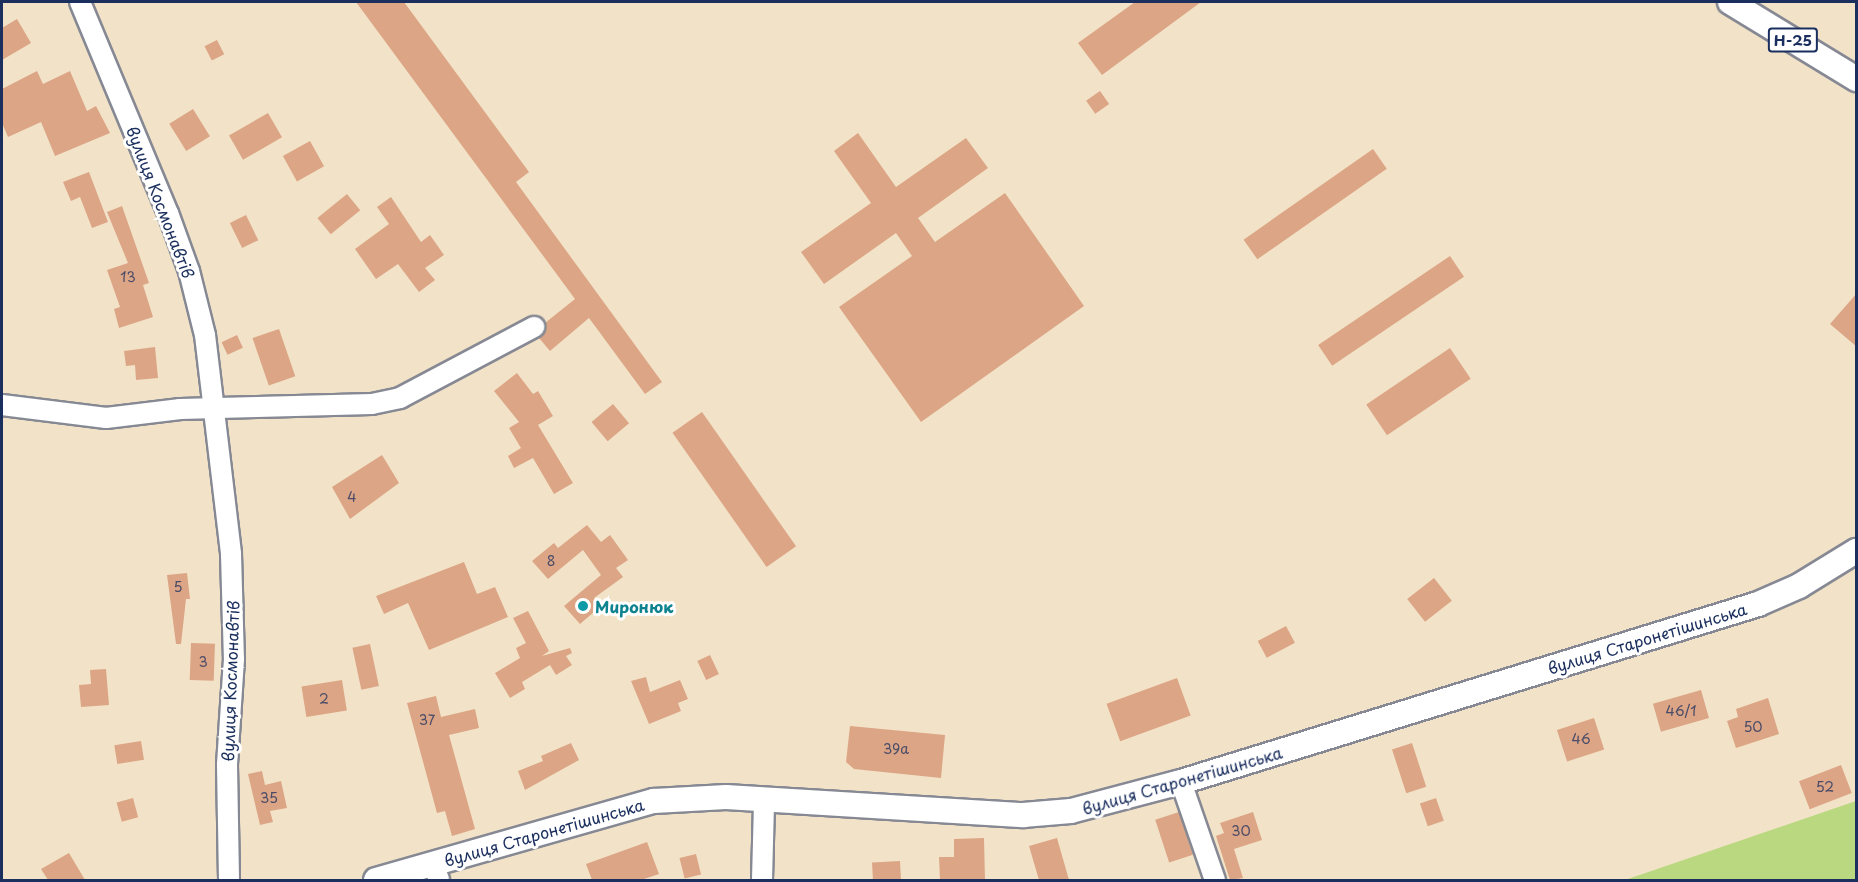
<!DOCTYPE html>
<meta charset="utf-8">
<style>
body{margin:0}
#map{position:relative;width:1858px;height:882px;overflow:hidden;background:#f2e3c8;font-family:"Playpen Sans",sans-serif}
div>[style]{position:absolute}
.green>*{inset:0;background:#b9d87f}
.building>*{inset:0;background:#dca585;transform-origin:0 0}
.roads{filter:drop-shadow(2px 0 #868993) drop-shadow(-2px 0 #868993) drop-shadow(0 2px #868993) drop-shadow(0 -2px #868993)}
.minor>*{height:20px;margin:-10px;padding:0 10px;transform-origin:10px;border-radius:10px;background:#fff}
.major>*{height:24px;margin:-12px;padding:0 12px;transform-origin:12px;border-radius:12px;background:#fff}
.dots>*{width:16px;height:16px;translate:-50% -50%;box-sizing:border-box;border:3px solid #fff;border-radius:50%}
span{translate:-50% -50%;white-space:nowrap;text-align:center;line-height:1.15;-webkit-text-stroke:6px #fff;paint-order:stroke}
.number-label{font-size:14px;color:#4b4c68}
.number-label span{-webkit-text-stroke-width:0}
.shield-label span{padding:2px 4px;background:#fff;border:2px solid;border-radius:4px;-webkit-text-stroke-width:0}
.shield-label{font-size:15px;color:#1b2f5e;font-weight:700}
.street-label{font-size:16px;color:#1b2f5e}
.culture-label{font-size:16px;color:#0d838f;font-weight:700}
.left{translate:0 -50%;text-align:left}
.frame{position:absolute;inset:0;border:3px solid #1b2f5e;pointer-events:none}
</style>
<div id="map">
<div class="green">
<div style="clip-path:polygon(1856px 801px,1856px 880px,1625px 880px)"></div>
</div>
<div class="building">
<div style="clip-path:polygon(356px 2px,404px 2px,529px 172px,516px 182px,662px 382px,645px 394px,589px 318px,550px 351px,539px 338px,544px 333px,545px 323px,575px 299px)"></div>
<div style="clip-path:polygon(1135px 2px,1201px 2px,1102px 75px,1078px 43px)"></div>
<div style="clip-path:polygon(17px 19px,31px 43px,2px 60px,2px 28px)"></div>
<div style="left:217px;top:40px;width:16px;height:14px;rotate:63deg"></div>
<div style="clip-path:polygon(37px 71px,43px 84px,70px 71px,87px 111px,96px 106px,110px 133px,55px 156px,41px 122px,8px 137px,2px 123px,2px 89px)"></div>
<div style="left:1100px;top:91px;width:16px;height:17px;rotate:55deg"></div>
<div style="left:193px;top:109px;width:32px;height:28px;rotate:58deg"></div>
<div style="left:268px;top:113px;width:28px;height:45px;rotate:60deg"></div>
<div style="clip-path:polygon(858px 133px,896px 187px,966px 138px,988px 168px,918px 218px,935px 242px,1005px 193px,1084px 306px,921px 422px,839px 307px,912px 256px,896px 233px,824px 284px,801px 252px,871px 203px,834px 151px)"></div>
<div style="left:310px;top:141px;width:29px;height:31px;rotate:61deg"></div>
<div style="left:1373px;top:149px;width:24px;height:158px;rotate:55deg"></div>
<div style="clip-path:polygon(89px 172px,108px 222px,92px 228px,80px 197px,71px 201px,63px 182px)"></div>
<div style="left:347px;top:194px;width:21px;height:38px;rotate:51deg"></div>
<div style="clip-path:polygon(391px 197px,421px 242px,430px 235px,444px 255px,425px 268px,435px 280px,419px 292px,398px 264px,376px 279px,355px 249px,389px 224px,377px 207px)"></div>
<div style="clip-path:polygon(122px 206px,149px 283px,143px 285px,153px 317px,119px 328px,114px 309px,120px 307px,107px 270px,128px 263px,107px 212px)"></div>
<div style="left:246px;top:215px;width:28px;height:18px;rotate:64deg"></div>
<div style="left:1450px;top:256px;width:25px;height:159px;rotate:56deg"></div>
<div style="clip-path:polygon(1857px 293px,1857px 347px,1830px 324px)"></div>
<div style="left:279px;top:329px;width:50px;height:28px;rotate:71deg"></div>
<div style="left:237px;top:335px;width:14px;height:17px;rotate:65deg"></div>
<div style="clip-path:polygon(155px 347px,158px 378px,136px 380px,135px 365px,126px 366px,124px 351px)"></div>
<div style="left:1450px;top:348px;width:37px;height:101px;rotate:56deg"></div>
<div style="clip-path:polygon(517px 373px,533px 394px,538px 391px,553px 416px,538px 425px,573px 483px,554px 494px,533px 458px,514px 468px,508px 456px,521px 448px,509px 428px,519px 422px,494px 391px)"></div>
<div style="left:613px;top:404px;width:25px;height:28px;rotate:50deg"></div>
<div style="left:702px;top:412px;width:164px;height:36px;rotate:55deg"></div>
<div style="clip-path:polygon(382px 455px,399px 483px,350px 519px,332px 487px)"></div>
<div style="clip-path:polygon(587px 525px,601px 542px,610px 535px,628px 560px,616px 568px,623px 577px,594px 598px,601px 606px,580px 624px,564px 606px,601px 575px,583px 550px,548px 579px,532px 561px,554px 543px,558px 548px)"></div>
<div style="clip-path:polygon(464px 562px,477px 594px,495px 587px,508px 617px,429px 650px,408px 603px,384px 614px,376px 596px)"></div>
<div style="clip-path:polygon(187px 573px,190px 599px,186px 599px,181px 644px,176px 644px,167px 575px)"></div>
<div style="left:1434px;top:578px;width:29px;height:34px;rotate:52deg"></div>
<div style="clip-path:polygon(528px 611px,549px 651px,542px 656px,570px 648px,572px 653px,566px 656px,572px 665px,556px 675px,550px 665px,522px 682px,525px 689px,510px 698px,495px 673px,520px 658px,516px 648px,526px 643px,513px 618px)"></div>
<div style="left:1286px;top:626px;width:19px;height:32px;rotate:62deg"></div>
<div style="left:191px;top:643px;width:24px;height:37px;rotate:2deg"></div>
<div style="left:370px;top:644px;width:43px;height:18px;rotate:78deg"></div>
<div style="left:710px;top:655px;width:21px;height:14px;rotate:65deg"></div>
<div style="clip-path:polygon(106px 669px,109px 705px,81px 707px,79px 685px,91px 684px,90px 670px)"></div>
<div style="clip-path:polygon(646px 677px,650px 692px,680px 680px,688px 699px,678px 703px,681px 711px,649px 724px,631px 681px)"></div>
<div style="left:1177px;top:678px;width:40px;height:75px;rotate:70deg"></div>
<div style="left:342px;top:680px;width:31px;height:41px;rotate:81deg"></div>
<div style="left:1701px;top:690px;width:29px;height:50px;rotate:74deg"></div>
<div style="clip-path:polygon(436px 696px,441px 717px,475px 709px,479px 728px,449px 735px,475px 829px,452px 836px,445px 811px,437px 813px,407px 703px)"></div>
<div style="clip-path:polygon(1768px 698px,1779px 734px,1736px 748px,1727px 721px,1738px 717px,1736px 709px)"></div>
<div style="left:1594px;top:718px;width:33px;height:39px;rotate:72deg"></div>
<div style="clip-path:polygon(850px 726px,945px 735px,941px 778px,854px 769px,846px 762px)"></div>
<div style="left:141px;top:741px;width:19px;height:27px;rotate:81deg"></div>
<div style="clip-path:polygon(571px 743px,579px 760px,525px 790px,518px 771px,543px 761px,541px 756px)"></div>
<div style="left:1412px;top:743px;width:46px;height:21px;rotate:72deg"></div>
<div style="left:1841px;top:765px;width:30px;height:45px;rotate:69deg"></div>
<div style="clip-path:polygon(262px 771px,265px 785px,281px 781px,287px 808px,270px 811px,273px 822px,260px 825px,248px 774px)"></div>
<div style="left:133px;top:798px;width:20px;height:17px;rotate:75deg"></div>
<div style="left:1436px;top:798px;width:24px;height:17px;rotate:71deg"></div>
<div style="left:1179px;top:812px;width:45px;height:25px;rotate:72deg"></div>
<div style="clip-path:polygon(1253px 812px,1262px 840px,1234px 849px,1243px 878px,1230px 880px,1216px 836px,1224px 833px,1220px 823px)"></div>
<div style="clip-path:polygon(984px 838px,985px 880px,940px 880px,939px 857px,954px 857px,954px 839px)"></div>
<div style="clip-path:polygon(1057px 838px,1069px 880px,1039px 880px,1029px 846px)"></div>
<div style="clip-path:polygon(647px 842px,659px 874px,641px 880px,592px 880px,586px 864px)"></div>
<div style="clip-path:polygon(69px 853px,85px 880px,48px 880px,41px 869px)"></div>
<div style="left:696px;top:854px;width:21px;height:17px;rotate:76deg"></div>
<div style="left:900px;top:861px;width:19px;height:28px;rotate:87deg"></div>
</div>
<div class="roads">
<div class="minor">
<div style="left:80px;top:2px;width:229px;rotate:67.4deg"></div>
<div style="left:168px;top:213px;width:62px;rotate:70.1deg"></div>
<div style="left:189px;top:271px;width:66px;rotate:76deg"></div>
<div style="left:205px;top:335px;width:221px;rotate:83.2deg"></div>
<div style="left:231px;top:554px;width:105px;rotate:88.4deg"></div>
<div style="left:234px;top:659px;width:106px;rotate:93.8deg"></div>
<div style="left:227px;top:765px;width:115px;rotate:89deg"></div>
<div style="left:2px;top:405px;width:105px;rotate:7.1deg"></div>
<div style="left:106px;top:418px;width:75px;rotate:-6.9deg"></div>
<div style="left:180px;top:409px;width:192px;rotate:-1.5deg"></div>
<div style="left:372px;top:404px;width:29px;rotate:-12deg"></div>
<div style="left:400px;top:398px;width:152px;rotate:-27.9deg"></div>
<div style="left:1181px;top:782px;width:104px;rotate:70.9deg"></div>
<div style="left:433px;top:864px;width:17px;rotate:69deg"></div>
<div style="left:762px;top:880px;width:79px;rotate:-88.5deg"></div>
</div>
<div class="major">
<div style="left:1730px;top:2px;width:148px;rotate:31.4deg"></div>
<div style="left:376px;top:880px;width:289px;rotate:-15.9deg"></div>
<div style="left:654px;top:801px;width:72px;rotate:-3.2deg"></div>
<div style="left:726px;top:797px;width:298px;rotate:3.5deg"></div>
<div style="left:1023px;top:815px;width:48px;rotate:-4.8deg"></div>
<div style="left:1071px;top:811px;width:114px;rotate:-14.8deg"></div>
<div style="left:1181px;top:782px;width:604px;rotate:-17.14deg"></div>
<div style="left:1758px;top:604px;width:45px;rotate:-23.7deg"></div>
<div style="left:1799px;top:586px;width:67px;rotate:-31.6deg"></div>
</div>
</div>
<div class="dots">
<div style="left:583px;top:606px;background:#0f9aa8"></div>
</div>
<div class="number-label">
<span style="left:128px;top:277px">13</span>
<span style="left:352px;top:497px">4</span>
<span style="left:551px;top:561px">8</span>
<span style="left:178px;top:587px">5</span>
<span style="left:203px;top:662px">3</span>
<span style="left:324px;top:699px">2</span>
<span style="left:1681px;top:711px">46/1</span>
<span style="left:427px;top:720px">37</span>
<span style="left:1753px;top:727px">50</span>
<span style="left:1581px;top:739px">46</span>
<span style="left:896px;top:749px">39а</span>
<span style="left:1825px;top:787px">52</span>
<span style="left:269px;top:798px">35</span>
<span style="left:1241px;top:831px">30</span>
</div>
<div class="shield-label">
<span style="left:1793px;top:40px">Н-25</span>
</div>
<div class="street-label">
<span style="left:161px;top:202px;rotate:69deg">вулиця Космонавтів</span>
<span style="left:1647px;top:638px;rotate:-17deg">вулиця Старонетішинська</span>
<span style="left:230px;top:681px;rotate:-88deg">вулиця Космонавтів</span>
<span style="left:1182px;top:780px;rotate:-16deg">вулиця Старонетішинська</span>
<span style="left:544px;top:832px;rotate:-16deg">вулиця Старонетішинська</span>
</div>
<div class="culture-label">
<span class="left" style="left:595px;top:606px">Миронюк</span>
</div>
<div class="frame"></div>
</div>
